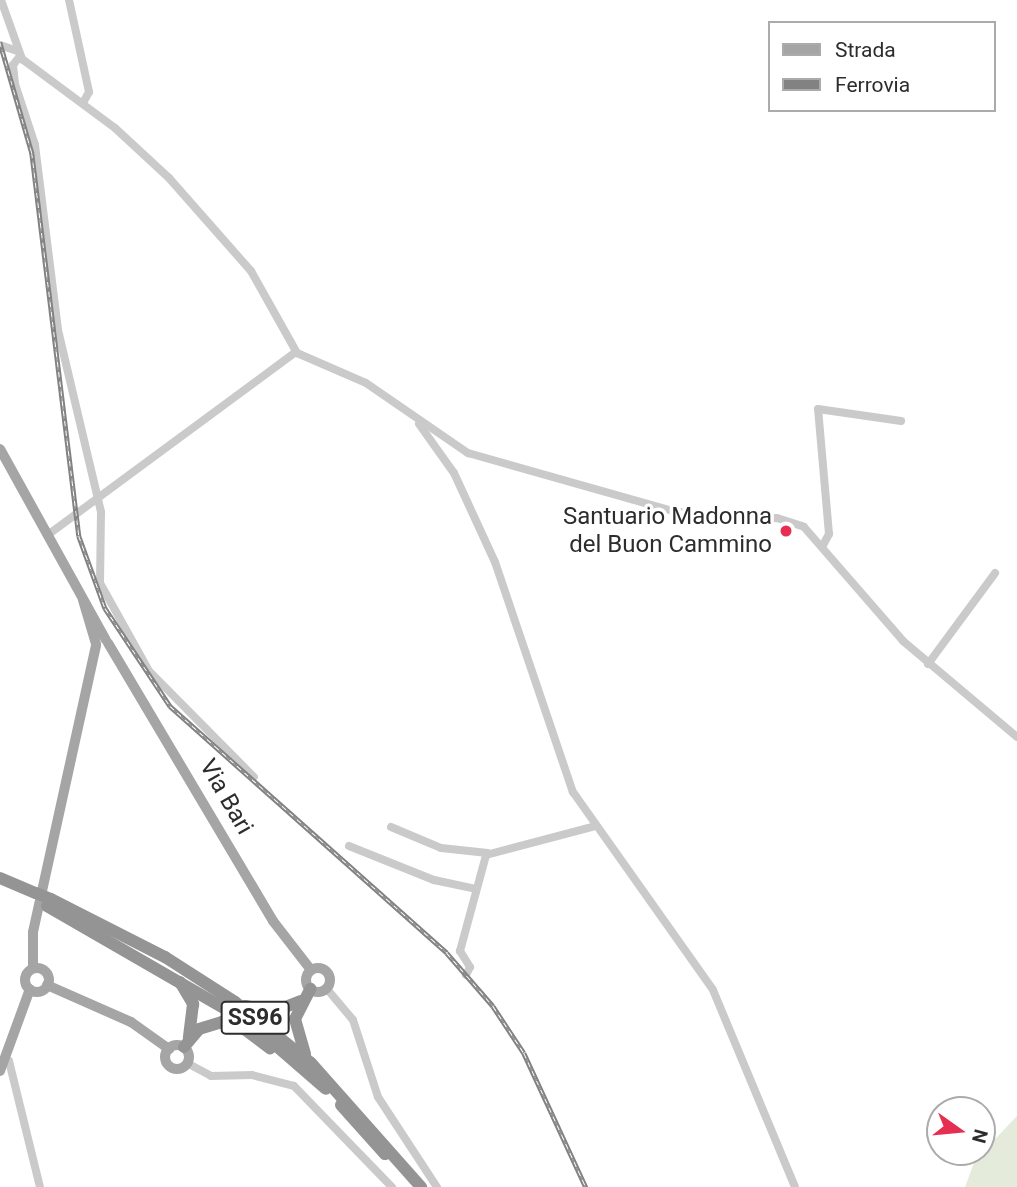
<!DOCTYPE html>
<style>
body{margin:0}
#map{position:relative;width:1017px;height:1187px;overflow:hidden;background:#fff;font-family:Roboto,sans-serif}
div>[style]{position:absolute}
.green>*{inset:0;background:#e5ebdb}
.minor>*{height:8px;margin:-4px;padding:0 4px;transform-origin:4px;border-radius:4px;background:#cacaca}
.major>*{height:10px;margin:-5px;padding:0 5px;transform-origin:5px;border-radius:5px;background:#a5a5a5}
.major>.ring{margin:-5px;padding:0;box-sizing:content-box;background:none;border:10px solid #a5a5a5;border-radius:50%}
.highway>*{height:12px;margin:-6px;padding:0 6px;transform-origin:6px;border-radius:6px;background:#949494}
.rail>*{height:4.5px;margin-top:-2.25px;transform-origin:0;background:repeating-linear-gradient(90deg,#fff 0 5px,#828282 0 10px);box-sizing:border-box;border-block:2px solid #828282}
.highway-bridge>*{height:12px;margin:-6px;padding:0 6px;transform-origin:6px;border-radius:6px;background:#949494}
.dots>*{width:19px;height:19px;translate:-50% -50%;box-sizing:border-box;border:4px solid #fff;border-radius:50%}
span{translate:-50% -50%;white-space:nowrap;text-align:center;line-height:1.15;-webkit-text-stroke:7px #fff;paint-order:stroke}
.shield-label span{padding:2px 5px;background:#fff;border:2px solid;border-radius:5px;-webkit-text-stroke-width:0}
.shield-label{font-size:23px;color:#2d2d2d;font-weight:700}
.poi-label{font-size:24px;color:#2d2d2d}
.right{translate:-100% -50%;text-align:right}
.street-label{font-size:24px;color:#2d2d2d}
.legend{position:absolute;left:768px;top:21px;width:228px;height:91px;box-sizing:border-box;background:#fff;border:2px solid #ababab;margin:0;padding:9px 12px;list-style:none;font-size:21px;color:#2d2d2d}
.legend li{display:flex;align-items:center;gap:14px;height:35px}
.legend b{width:35px;border:2px solid #ababab}
.north{position:absolute;left:926px;top:1096px;width:70px;height:70px;box-sizing:border-box;background:#fff;border:2px solid #ababab;border-radius:50%;rotate:105deg;font-size:19px;font-weight:700;line-height:28px;text-align:center;color:#2d2d2d}
.north::after{content:'';display:block;margin:auto;width:24px;height:32px;background:#e62e51;clip-path:polygon(50% 0,100% 100%,50% 72%,0 100%)}
</style>
<div id="map">
<div class="green">
<div style="clip-path:polygon(1017px 1116px,1017px 1187px,965px 1187px,975px 1160px)"></div>
</div>
<div class="minor">
<div style="left:1px;top:0;width:63px;rotate:70.4deg"></div>
<div style="left:22px;top:59px;width:116px;rotate:36.6deg"></div>
<div style="left:115px;top:128px;width:74px;rotate:42.8deg"></div>
<div style="left:169px;top:178px;width:124px;rotate:48.6deg"></div>
<div style="left:251px;top:271px;width:94px;rotate:60.7deg"></div>
<div style="left:297px;top:353px;width:75px;rotate:23.5deg"></div>
<div style="left:366px;top:383px;width:124px;rotate:34.5deg"></div>
<div style="left:468px;top:453px;width:213px;rotate:15.8deg"></div>
<div style="left:673px;top:511px;width:59px;rotate:9.8deg"></div>
<div style="left:731px;top:521px;width:46px;rotate:-3.7deg"></div>
<div style="left:777px;top:518px;width:28px;rotate:18deg"></div>
<div style="left:804px;top:527px;width:151px;rotate:49deg"></div>
<div style="left:903px;top:641px;width:149px;rotate:40.1deg"></div>
<div style="left:69px;top:0;width:94px;rotate:77.7deg"></div>
<div style="left:89px;top:92px;width:13px;rotate:119deg"></div>
<div style="left:0;top:45px;width:18px;rotate:19deg"></div>
<div style="left:20px;top:56px;width:11px;rotate:128deg"></div>
<div style="left:13px;top:65px;width:19px;rotate:84deg"></div>
<div style="left:15px;top:84px;width:64px;rotate:71.8deg"></div>
<div style="left:35px;top:145px;width:186px;rotate:82.9deg"></div>
<div style="left:58px;top:330px;width:187px;rotate:76.7deg"></div>
<div style="left:101px;top:512px;width:71px;rotate:90.8deg"></div>
<div style="left:100px;top:583px;width:101px;rotate:60.9deg"></div>
<div style="left:149px;top:671px;width:149px;rotate:45.3deg"></div>
<div style="left:419px;top:424px;width:60px;rotate:54.5deg"></div>
<div style="left:454px;top:473px;width:98px;rotate:65.3deg"></div>
<div style="left:495px;top:562px;width:243px;rotate:71.3deg"></div>
<div style="left:573px;top:792px;width:242px;rotate:54.7deg"></div>
<div style="left:713px;top:990px;width:213px;rotate:67.4deg"></div>
<div style="left:49px;top:534px;width:307px;rotate:-36.4deg"></div>
<div style="left:822px;top:547px;width:15px;rotate:-62deg"></div>
<div style="left:829px;top:534px;width:125px;rotate:-95deg"></div>
<div style="left:818px;top:409px;width:84px;rotate:8.2deg"></div>
<div style="left:928px;top:664px;width:113px;rotate:-53.6deg"></div>
<div style="left:391px;top:827px;width:54px;rotate:22.8deg"></div>
<div style="left:441px;top:848px;width:47px;rotate:6.1deg"></div>
<div style="left:349px;top:846px;width:92px;rotate:21.8deg"></div>
<div style="left:434px;top:880px;width:39px;rotate:12deg"></div>
<div style="left:466px;top:975px;width:9px;rotate:-63deg"></div>
<div style="left:470px;top:967px;width:19px;rotate:-122deg"></div>
<div style="left:460px;top:951px;width:99px;rotate:-74.8deg"></div>
<div style="left:486px;top:855px;width:110px;rotate:-14.8deg"></div>
<div style="left:327px;top:989px;width:40px;rotate:50deg"></div>
<div style="left:353px;top:1020px;width:81px;rotate:72deg"></div>
<div style="left:378px;top:1097px;width:108px;rotate:56.8deg"></div>
<div style="left:3px;top:1060px;width:6px;rotate:9deg"></div>
<div style="left:9px;top:1061px;width:130px;rotate:76.2deg"></div>
<div style="left:187px;top:1063px;width:27px;rotate:28deg"></div>
<div style="left:211px;top:1076px;width:41px;rotate:-1.4deg"></div>
<div style="left:252px;top:1075px;width:43px;rotate:14.7deg"></div>
<div style="left:294px;top:1086px;width:141px;rotate:45.9deg"></div>
</div>
<div class="major">
<div style="left:0;top:449px;width:218px;rotate:61deg"></div>
<div style="left:83px;top:600px;width:46px;rotate:73.5deg"></div>
<div style="left:108px;top:643px;width:323px;rotate:59.3deg"></div>
<div style="left:273px;top:921px;width:62px;rotate:52.2deg"></div>
<div class="ring" style="left:306px;top:968px;width:14px;height:14px"></div>
<div style="left:33px;top:968px;width:36px;rotate:-90deg"></div>
<div style="left:33px;top:932px;width:293px;rotate:-77.6deg"></div>
<div class="ring" style="left:25px;top:968px;width:14px;height:14px"></div>
<div style="left:47px;top:985px;width:92px;rotate:23.8deg"></div>
<div style="left:131px;top:1022px;width:47px;rotate:35.4deg"></div>
<div class="ring" style="left:165px;top:1045px;width:14px;height:14px"></div>
<div style="left:0;top:1071px;width:87px;rotate:-69.9deg"></div>
</div>
<div class="highway">
<div style="left:0;top:878px;width:39px;rotate:23deg"></div>
<div style="left:51px;top:899px;width:128px;rotate:27deg"></div>
<div style="left:165px;top:957px;width:83px;rotate:32.7deg"></div>
<div style="left:235px;top:1002px;width:97px;rotate:38.8deg"></div>
<div style="left:311px;top:1063px;width:166px;rotate:48.4deg"></div>
<div style="left:47px;top:906px;width:226px;rotate:30deg"></div>
<div style="left:180px;top:982px;width:26px;rotate:59deg"></div>
<div style="left:193px;top:1004px;width:34px;rotate:97deg"></div>
<div style="left:245px;top:1006px;width:30px;rotate:9deg"></div>
<div style="left:275px;top:1011px;width:28px;rotate:-21deg"></div>
<div style="left:266px;top:1037px;width:79px;rotate:40.9deg"></div>
<div style="left:184px;top:1047px;width:23px;rotate:-50deg"></div>
<div style="left:199px;top:1029px;width:24px;rotate:-17deg"></div>
<div style="left:222px;top:1022px;width:17px;rotate:10deg"></div>
<div style="left:239px;top:1025px;width:39px;rotate:37deg"></div>
<div style="left:305px;top:1054px;width:36px;rotate:-106deg"></div>
<div style="left:295px;top:1019px;width:34px;rotate:-63deg"></div>
<div style="left:341px;top:1105px;width:66px;rotate:48.1deg"></div>
</div>
<div class="rail">
<div style="left:0;top:42px;width:116px;rotate:73.9deg"></div>
<div style="left:32px;top:153px;width:386px;rotate:83deg"></div>
<div style="left:79px;top:536px;width:77px;rotate:70.1deg"></div>
<div style="left:105px;top:608px;width:118px;rotate:56.4deg"></div>
<div style="left:170px;top:706px;width:371px;rotate:41.7deg"></div>
<div style="left:447px;top:953px;width:70px;rotate:49deg"></div>
<div style="left:493px;top:1006px;width:56px;rotate:56.6deg"></div>
<div style="left:524px;top:1053px;width:148px;rotate:65.2deg"></div>
</div>
<div class="highway-bridge">
<div style="left:36px;top:893px;width:16px;rotate:22deg"></div>
</div>
<div class="dots">
<div style="left:786px;top:531px;background:#e62e51"></div>
</div>
<div class="shield-label">
<span style="left:255px;top:1018px">SS96</span>
</div>
<div class="poi-label">
<span class="right" style="left:772px;top:531px">Santuario Madonna<br>del Buon Cammino</span>
</div>
<div class="street-label">
<span style="left:226px;top:797px;rotate:60deg">Via Bari</span>
</div>
<ul class="legend">
<li><b style="height:9px;background:#a5a5a5"></b>Strada</li>
<li><b style="height:9px;background:#828282"></b>Ferrovia</li>
</ul>
<div class="north">N</div>
</div>
